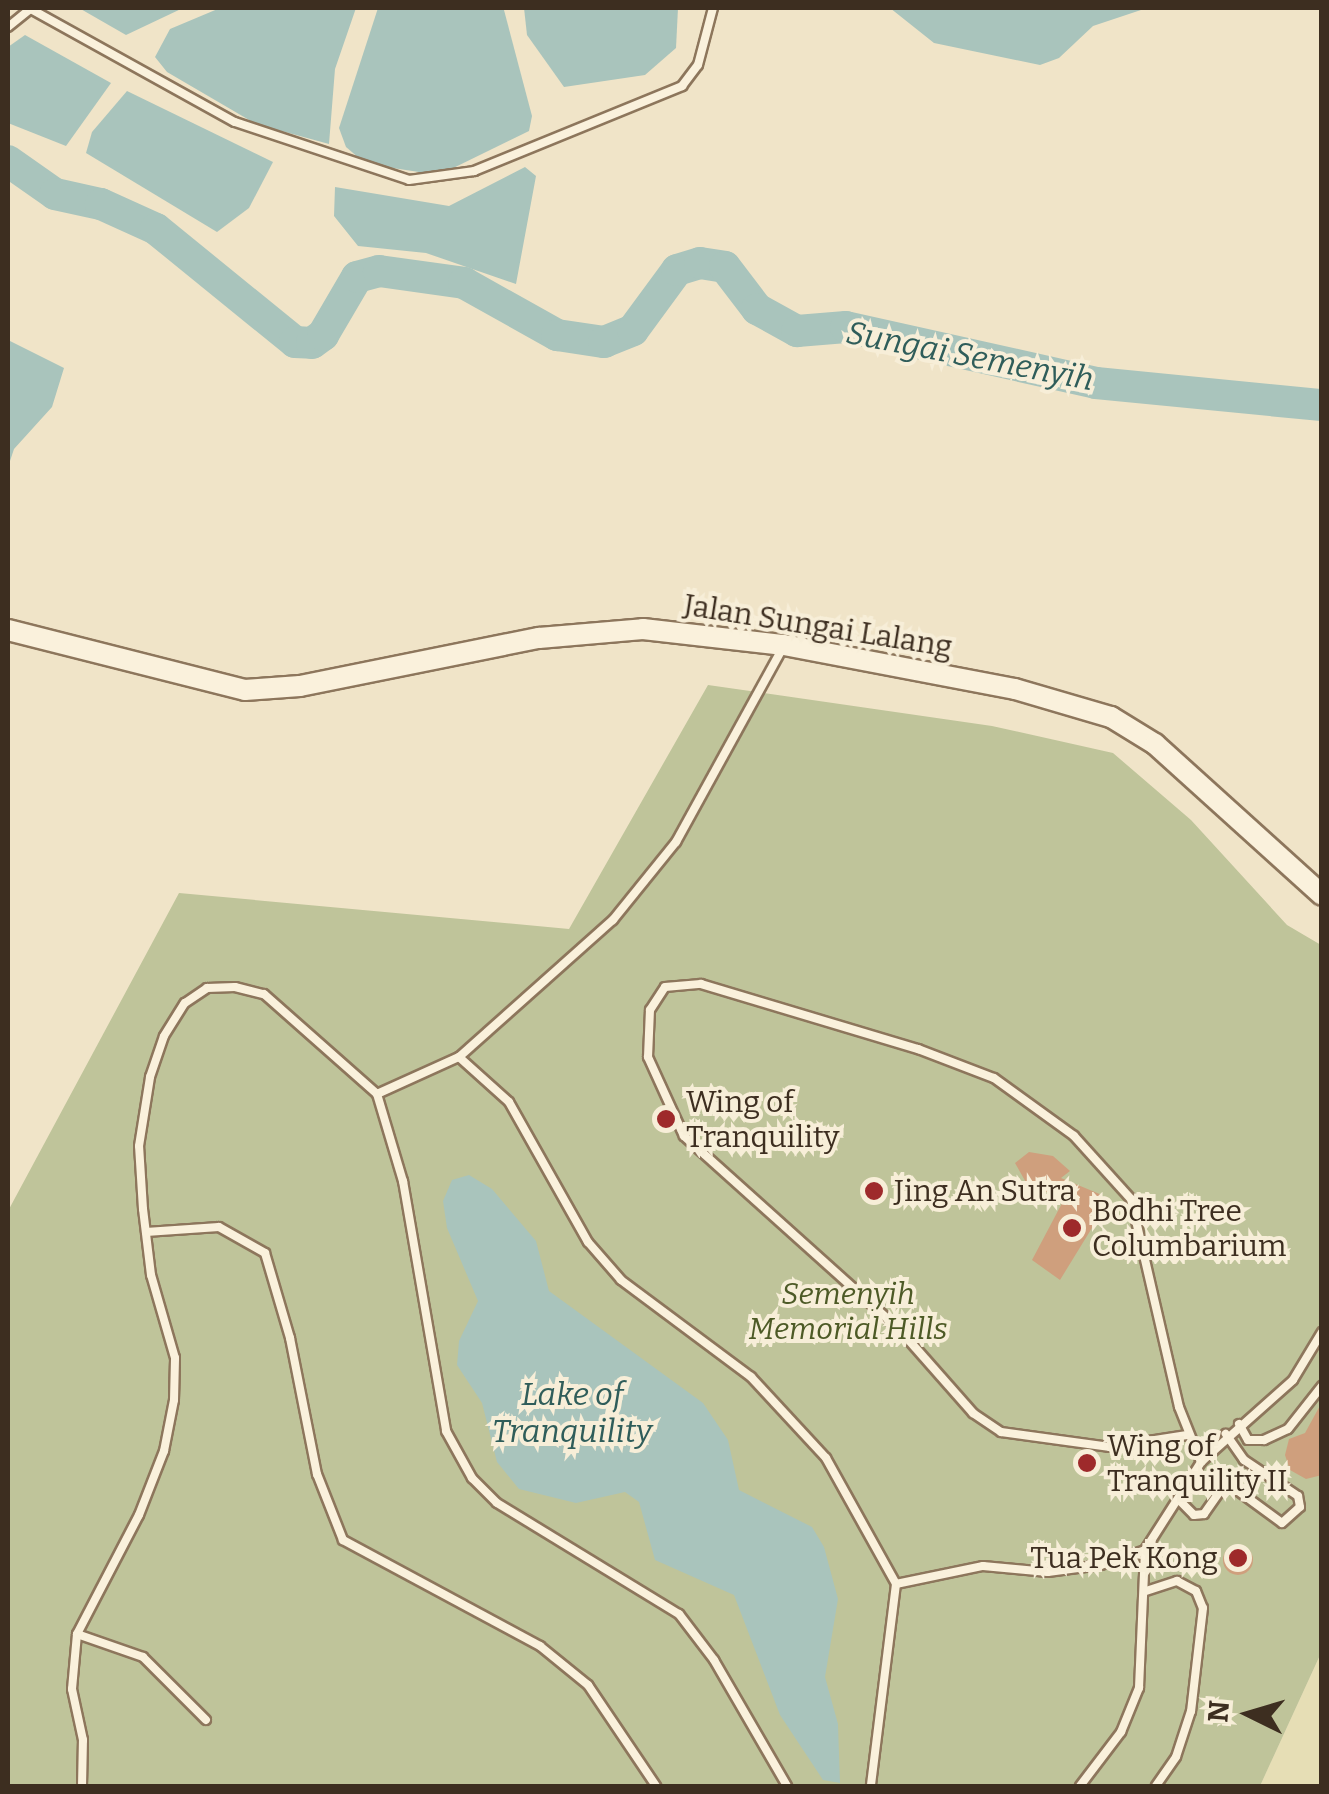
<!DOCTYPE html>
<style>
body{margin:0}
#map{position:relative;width:1329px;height:1794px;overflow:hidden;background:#f0e4c8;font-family:Bitter,serif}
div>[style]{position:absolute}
.farmland>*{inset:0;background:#e6deb5}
.cemetery>*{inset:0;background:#bfc49a}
.water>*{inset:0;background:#a9c4bc}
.river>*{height:32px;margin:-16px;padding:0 16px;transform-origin:16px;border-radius:16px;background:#a9c4bc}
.building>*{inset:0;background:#cf9f7d}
.round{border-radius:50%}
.roads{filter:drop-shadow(2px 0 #8d765c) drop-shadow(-2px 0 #8d765c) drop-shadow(0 2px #8d765c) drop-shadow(0 -2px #8d765c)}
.service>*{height:8px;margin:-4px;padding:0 4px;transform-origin:4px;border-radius:4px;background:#faf1dc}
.tertiary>*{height:20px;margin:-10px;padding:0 10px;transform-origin:10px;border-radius:10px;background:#faf1dc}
.dots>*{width:28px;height:28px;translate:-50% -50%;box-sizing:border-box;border:5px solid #f7eed8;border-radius:50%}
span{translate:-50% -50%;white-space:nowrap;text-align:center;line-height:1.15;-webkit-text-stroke:8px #f7eed8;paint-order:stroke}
.street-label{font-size:30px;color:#3d2e20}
.poi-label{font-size:30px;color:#3d2e20}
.left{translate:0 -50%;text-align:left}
.right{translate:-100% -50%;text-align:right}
.park-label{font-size:30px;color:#4d5a26;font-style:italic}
.water-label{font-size:32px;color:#2f5d5a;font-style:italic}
.frame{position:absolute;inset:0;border:10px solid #3d2e20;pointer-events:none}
.north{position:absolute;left:1199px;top:1664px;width:100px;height:100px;-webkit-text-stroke:8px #f7eed8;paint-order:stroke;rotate:275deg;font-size:28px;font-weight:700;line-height:40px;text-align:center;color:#3d2e20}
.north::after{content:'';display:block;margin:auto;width:35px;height:45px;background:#3d2e20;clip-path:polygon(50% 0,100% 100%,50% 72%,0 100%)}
</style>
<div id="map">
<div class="farmland">
<div style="clip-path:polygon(1321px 1653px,1321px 1786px,1260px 1786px)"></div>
</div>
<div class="cemetery">
<div style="clip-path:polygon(708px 685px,992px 726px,1113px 753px,1191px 820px,1287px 925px,1321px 945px,1321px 1653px,1260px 1786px,8px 1786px,8px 1211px,179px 893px,569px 929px)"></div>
</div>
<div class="water">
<div style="clip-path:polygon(79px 8px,183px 8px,126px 35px)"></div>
<div style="clip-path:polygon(220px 8px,356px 8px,335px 69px,329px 144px,256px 124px,167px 72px,155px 57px,170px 29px)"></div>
<div style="clip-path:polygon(378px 8px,504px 10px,532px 116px,529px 131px,439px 175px,366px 164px,346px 147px,339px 128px)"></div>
<div style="clip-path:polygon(524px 8px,678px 8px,676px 48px,645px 75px,564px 87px,527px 35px)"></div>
<div style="clip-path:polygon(890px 8px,1147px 8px,1093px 26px,1059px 58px,1040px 65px,934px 43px)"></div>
<div style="clip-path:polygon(25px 35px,111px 83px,66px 146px,8px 123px,8px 47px)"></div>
<div style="clip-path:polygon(127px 91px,273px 162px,249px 208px,217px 232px,86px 153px,92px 132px)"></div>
<div style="clip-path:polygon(525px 167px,536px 176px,516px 284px,426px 253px,358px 246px,334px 216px,335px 187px,449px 206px)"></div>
<div style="clip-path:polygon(8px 340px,64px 368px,52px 407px,14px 449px,8px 467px)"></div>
<div style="clip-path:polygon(469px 1175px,492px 1189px,536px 1241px,549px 1291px,703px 1403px,728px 1440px,739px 1490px,812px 1527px,824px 1547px,838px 1599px,825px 1677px,838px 1724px,840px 1783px,823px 1780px,780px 1715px,734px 1595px,655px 1560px,639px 1502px,625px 1492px,576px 1503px,519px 1489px,497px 1462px,482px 1403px,457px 1365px,459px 1341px,478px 1301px,447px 1228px,443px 1201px,452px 1180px)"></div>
</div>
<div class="river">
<div style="left:8px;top:161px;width:57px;rotate:35.1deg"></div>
<div style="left:55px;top:194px;width:47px;rotate:12.3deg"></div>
<div style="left:101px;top:204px;width:60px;rotate:24.4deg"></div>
<div style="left:156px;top:229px;width:179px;rotate:39.1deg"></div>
<div style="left:295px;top:342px;width:17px;rotate:3deg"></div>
<div style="left:312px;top:343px;width:14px;rotate:-36deg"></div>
<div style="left:323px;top:335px;width:67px;rotate:-59.6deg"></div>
<div style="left:357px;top:277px;width:23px;rotate:-15deg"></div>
<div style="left:379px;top:271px;width:86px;rotate:8deg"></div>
<div style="left:464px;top:283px;width:107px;rotate:29.2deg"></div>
<div style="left:557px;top:335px;width:48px;rotate:8.5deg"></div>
<div style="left:604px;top:342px;width:31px;rotate:-22deg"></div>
<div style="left:633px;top:330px;width:74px;rotate:-53.7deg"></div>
<div style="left:677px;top:270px;width:24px;rotate:-17deg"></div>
<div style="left:700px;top:263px;width:25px;rotate:9deg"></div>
<div style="left:725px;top:267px;width:53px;rotate:52.7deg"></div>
<div style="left:757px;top:309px;width:46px;rotate:28.8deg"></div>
<div style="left:797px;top:331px;width:49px;rotate:-4.7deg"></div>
<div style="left:846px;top:327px;width:256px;rotate:12.6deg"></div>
<div style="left:1096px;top:383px;width:227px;rotate:5.6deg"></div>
</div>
<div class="building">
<div style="clip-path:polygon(1029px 1152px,1053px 1156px,1070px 1171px,1061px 1178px,1102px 1195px,1095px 1223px,1060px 1280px,1032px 1260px,1069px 1190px,1032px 1193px,1015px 1163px)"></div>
<div style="clip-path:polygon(1322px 1402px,1322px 1475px,1306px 1479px,1290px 1470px,1285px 1455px,1289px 1439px,1305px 1433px)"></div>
<div class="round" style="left:1223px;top:1545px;width:30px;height:30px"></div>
</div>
<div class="roads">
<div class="service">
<div style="left:29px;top:8px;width:235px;rotate:29deg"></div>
<div style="left:235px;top:122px;width:183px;rotate:18.4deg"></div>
<div style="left:409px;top:180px;width:66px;rotate:-7.9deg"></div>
<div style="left:474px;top:171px;width:225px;rotate:-22.2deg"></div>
<div style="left:682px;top:86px;width:26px;rotate:-53deg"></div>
<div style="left:698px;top:65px;width:59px;rotate:-75.3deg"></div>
<div style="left:8px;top:27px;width:28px;rotate:-39deg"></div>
<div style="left:459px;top:1057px;width:67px;rotate:42deg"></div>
<div style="left:509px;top:1102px;width:161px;rotate:60.6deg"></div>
<div style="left:588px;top:1242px;width:50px;rotate:49deg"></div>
<div style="left:621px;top:1280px;width:162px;rotate:36.7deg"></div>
<div style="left:751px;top:1377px;width:110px;rotate:47.2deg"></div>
<div style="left:826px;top:1458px;width:144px;rotate:60.9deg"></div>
<div style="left:896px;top:1584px;width:204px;rotate:97.1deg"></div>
<div style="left:377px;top:1094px;width:90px;rotate:-24.3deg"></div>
<div style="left:459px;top:1057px;width:206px;rotate:-41.7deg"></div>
<div style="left:613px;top:920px;width:100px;rotate:-51.1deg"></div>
<div style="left:676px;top:842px;width:220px;rotate:-61.2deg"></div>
<div style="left:146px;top:1232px;width:73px;rotate:-3.9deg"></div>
<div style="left:219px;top:1227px;width:53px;rotate:29.5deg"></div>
<div style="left:265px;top:1253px;width:89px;rotate:73.6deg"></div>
<div style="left:290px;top:1338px;width:139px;rotate:78.8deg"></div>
<div style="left:317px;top:1474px;width:71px;rotate:68.5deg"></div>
<div style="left:343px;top:1540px;width:224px;rotate:28.3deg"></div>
<div style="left:540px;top:1646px;width:62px;rotate:39.1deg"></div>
<div style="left:588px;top:1685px;width:122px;rotate:56deg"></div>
<div style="left:1239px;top:1424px;width:18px;rotate:61deg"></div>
<div style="left:1248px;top:1440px;width:16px"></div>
<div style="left:1264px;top:1440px;width:26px;rotate:-25deg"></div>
<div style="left:1288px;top:1429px;width:55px;rotate:-51.7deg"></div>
<div style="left:1187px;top:1435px;width:78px;rotate:171.1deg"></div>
<div style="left:1110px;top:1447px;width:110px;rotate:-172.2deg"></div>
<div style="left:1001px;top:1432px;width:34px;rotate:-146deg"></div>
<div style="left:973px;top:1413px;width:112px;rotate:-131.4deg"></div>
<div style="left:899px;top:1329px;width:289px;rotate:-138.1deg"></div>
<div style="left:684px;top:1136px;width:87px;rotate:-114.5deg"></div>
<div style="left:648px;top:1057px;width:47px;rotate:-87.6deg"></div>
<div style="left:650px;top:1010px;width:27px;rotate:-57deg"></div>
<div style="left:665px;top:987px;width:36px;rotate:-5deg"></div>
<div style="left:701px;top:984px;width:227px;rotate:16.7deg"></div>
<div style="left:918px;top:1049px;width:81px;rotate:20.9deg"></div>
<div style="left:994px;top:1078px;width:99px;rotate:35.9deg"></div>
<div style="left:1074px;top:1136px;width:85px;rotate:47.9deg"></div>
<div style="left:1131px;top:1199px;width:213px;rotate:77deg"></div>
<div style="left:1179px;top:1407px;width:59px;rotate:68.2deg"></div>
<div style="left:1179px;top:1500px;width:21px;rotate:45deg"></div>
<div style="left:1194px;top:1515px;width:10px;rotate:-6deg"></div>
<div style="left:1204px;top:1514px;width:39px;rotate:-55deg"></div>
<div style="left:1226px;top:1482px;width:69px;rotate:36.2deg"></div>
<div style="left:1282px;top:1523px;width:24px;rotate:-42deg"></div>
<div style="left:1300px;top:1507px;width:11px;rotate:-100deg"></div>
<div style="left:1298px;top:1496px;width:65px;rotate:-146.3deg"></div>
<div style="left:1244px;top:1460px;width:32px;rotate:-125deg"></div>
<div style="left:896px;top:1584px;width:89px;rotate:-11.7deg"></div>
<div style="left:983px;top:1566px;width:65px;rotate:5.3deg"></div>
<div style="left:1048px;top:1572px;width:53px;rotate:-7.5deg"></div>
<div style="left:1101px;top:1565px;width:46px;rotate:-18.8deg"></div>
<div style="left:1145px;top:1550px;width:104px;rotate:-57.5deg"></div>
<div style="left:1201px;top:1462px;width:123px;rotate:-41.7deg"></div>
<div style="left:1293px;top:1380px;width:56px;rotate:-58.9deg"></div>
<div style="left:1146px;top:1591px;width:33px;rotate:-18deg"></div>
<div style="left:1177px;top:1581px;width:21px;rotate:28deg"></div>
<div style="left:1196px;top:1591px;width:18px;rotate:68deg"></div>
<div style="left:1203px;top:1608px;width:104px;rotate:96.6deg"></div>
<div style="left:1191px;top:1711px;width:48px;rotate:108.1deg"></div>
<div style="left:1176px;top:1757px;width:35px;rotate:125deg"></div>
<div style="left:77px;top:1634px;width:70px;rotate:19.2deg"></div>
<div style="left:143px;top:1657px;width:89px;rotate:45deg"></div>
<div style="left:82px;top:1786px;width:46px;rotate:-88.8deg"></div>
<div style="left:83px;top:1740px;width:52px;rotate:-102.2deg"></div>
<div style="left:72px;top:1689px;width:55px;rotate:-84.8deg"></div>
<div style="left:77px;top:1634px;width:134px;rotate:-62.5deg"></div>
<div style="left:139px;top:1515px;width:69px;rotate:-68.7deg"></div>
<div style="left:164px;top:1451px;width:52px;rotate:-78.9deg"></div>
<div style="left:174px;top:1400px;width:42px;rotate:-88.6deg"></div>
<div style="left:175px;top:1358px;width:86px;rotate:-106.1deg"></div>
<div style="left:151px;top:1275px;width:66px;rotate:-96.9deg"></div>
<div style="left:143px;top:1209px;width:63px;rotate:-93.6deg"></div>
<div style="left:139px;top:1146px;width:70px;rotate:-80.9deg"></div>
<div style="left:150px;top:1077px;width:43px;rotate:-71.1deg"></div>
<div style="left:164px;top:1036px;width:39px;rotate:-58deg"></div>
<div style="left:185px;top:1003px;width:27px;rotate:-34deg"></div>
<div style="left:207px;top:988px;width:28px;rotate:-2deg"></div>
<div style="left:235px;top:987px;width:30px;rotate:14deg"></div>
<div style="left:264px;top:994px;width:151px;rotate:41.5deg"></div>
<div style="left:377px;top:1094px;width:91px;rotate:73.4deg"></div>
<div style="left:403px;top:1181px;width:254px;rotate:80.2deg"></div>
<div style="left:446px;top:1431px;width:54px;rotate:61deg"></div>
<div style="left:472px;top:1478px;width:35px;rotate:45deg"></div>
<div style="left:497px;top:1503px;width:213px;rotate:31.4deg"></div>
<div style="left:679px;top:1614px;width:58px;rotate:52.7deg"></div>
<div style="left:714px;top:1660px;width:146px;rotate:59.9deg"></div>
<div style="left:1080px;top:1786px;width:68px;rotate:-52.8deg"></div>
<div style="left:1121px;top:1732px;width:48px;rotate:-67.8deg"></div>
<div style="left:1139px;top:1688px;width:138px;rotate:-87.5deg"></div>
</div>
<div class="tertiary">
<div style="left:8px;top:630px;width:244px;rotate:14.2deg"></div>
<div style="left:245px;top:690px;width:55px;rotate:-4.2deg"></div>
<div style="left:300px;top:686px;width:244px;rotate:-11.4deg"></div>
<div style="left:539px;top:638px;width:104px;rotate:-4.9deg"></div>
<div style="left:643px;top:629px;width:142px;rotate:6.5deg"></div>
<div style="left:784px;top:645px;width:235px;rotate:10.8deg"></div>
<div style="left:1015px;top:689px;width:100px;rotate:16.3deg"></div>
<div style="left:1111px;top:717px;width:52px;rotate:31.5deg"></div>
<div style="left:1155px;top:744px;width:225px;rotate:42.1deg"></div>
</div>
</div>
<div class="dots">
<div style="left:666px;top:1119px;background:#9e2a2b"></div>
<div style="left:874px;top:1191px;background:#9e2a2b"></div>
<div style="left:1072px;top:1228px;background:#9e2a2b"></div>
<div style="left:1087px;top:1463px;background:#9e2a2b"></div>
<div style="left:1238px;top:1558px;background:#9e2a2b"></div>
</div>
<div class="street-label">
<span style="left:818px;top:626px;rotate:9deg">Jalan Sungai Lalang</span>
</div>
<div class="poi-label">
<span class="left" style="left:686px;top:1119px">Wing of<br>Tranquility</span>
<span class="left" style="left:894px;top:1191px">Jing An Sutra</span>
<span class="left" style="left:1092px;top:1228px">Bodhi Tree<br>Columbarium</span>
<span class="left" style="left:1107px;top:1463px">Wing of<br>Tranquility II</span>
<span class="right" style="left:1218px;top:1558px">Tua Pek Kong</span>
</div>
<div class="park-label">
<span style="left:848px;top:1311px">Semenyih<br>Memorial Hills</span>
</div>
<div class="water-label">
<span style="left:970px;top:356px;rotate:11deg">Sungai Semenyih</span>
<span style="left:572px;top:1413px">Lake of<br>Tranquility</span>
</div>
<div class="frame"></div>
<div class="north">N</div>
</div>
